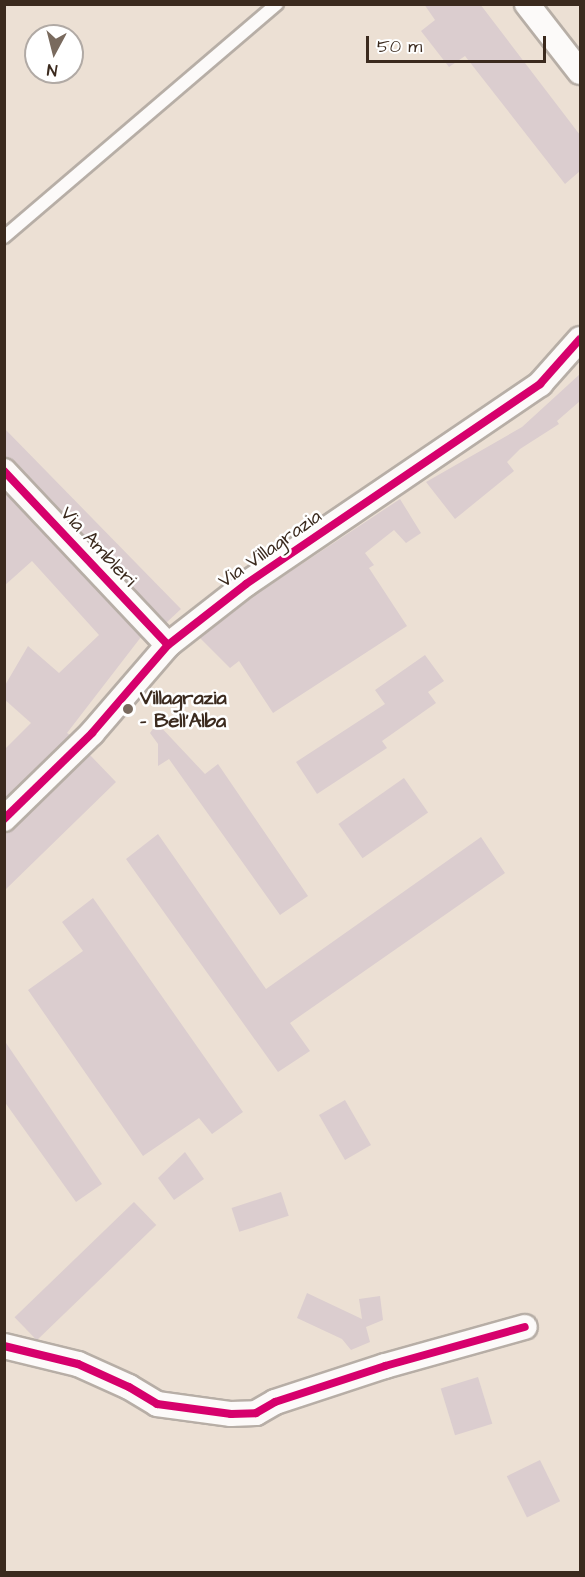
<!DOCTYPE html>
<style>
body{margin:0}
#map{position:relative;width:585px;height:1577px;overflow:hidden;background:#ece0d4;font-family:"Architects Daughter",sans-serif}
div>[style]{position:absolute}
.building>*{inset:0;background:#dbcdcf;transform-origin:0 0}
.roads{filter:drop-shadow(2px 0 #b7aea6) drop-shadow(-2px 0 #b7aea6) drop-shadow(0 2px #b7aea6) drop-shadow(0 -2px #b7aea6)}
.lane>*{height:12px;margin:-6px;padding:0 6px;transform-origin:6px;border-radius:6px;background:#fcfaf9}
.street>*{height:24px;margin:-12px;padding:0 12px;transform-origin:12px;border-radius:12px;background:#fcfaf9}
.cycleway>*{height:8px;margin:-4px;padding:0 4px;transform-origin:4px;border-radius:4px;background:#d6006c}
.dots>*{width:16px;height:16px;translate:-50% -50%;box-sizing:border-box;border:3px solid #fff;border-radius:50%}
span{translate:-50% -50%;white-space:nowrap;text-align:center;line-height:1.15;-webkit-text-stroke:5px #fff;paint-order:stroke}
.street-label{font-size:20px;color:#3b2a1e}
.poi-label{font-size:20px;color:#3b2a1e;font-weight:700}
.left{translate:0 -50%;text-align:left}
.frame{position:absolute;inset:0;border:6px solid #3b2a1e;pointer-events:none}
.north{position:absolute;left:24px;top:24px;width:60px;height:60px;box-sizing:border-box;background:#fff;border:2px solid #b1aaa5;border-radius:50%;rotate:187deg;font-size:16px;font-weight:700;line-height:24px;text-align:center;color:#3b2a1e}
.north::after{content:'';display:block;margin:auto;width:21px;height:27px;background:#796a5e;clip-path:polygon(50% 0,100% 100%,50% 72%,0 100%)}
.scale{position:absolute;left:366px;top:36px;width:180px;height:27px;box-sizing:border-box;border:3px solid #3b2a1e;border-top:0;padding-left:8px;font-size:18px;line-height:21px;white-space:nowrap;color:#3b2a1e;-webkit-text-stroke:4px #fff;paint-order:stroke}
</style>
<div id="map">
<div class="building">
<div style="clip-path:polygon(424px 4px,480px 4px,580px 135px,580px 171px,565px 184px,465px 56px,449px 67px,421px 31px,435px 20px)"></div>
<div style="clip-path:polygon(580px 374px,580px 401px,557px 421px,559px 424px,520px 449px,507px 462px,514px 471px,455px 519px,426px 482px,522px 427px)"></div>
<div style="clip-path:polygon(4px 428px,181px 609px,166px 623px,14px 461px,4px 457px)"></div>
<div style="clip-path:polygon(4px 492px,141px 637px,67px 733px,70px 735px,4px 799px,4px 750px,31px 723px,4px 699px,4px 687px,28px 646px,59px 673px,99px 635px,32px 561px,4px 586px)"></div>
<div style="clip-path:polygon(400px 499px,421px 533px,406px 543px,394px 530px,365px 553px,374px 565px,369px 568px,407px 626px,273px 713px,239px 661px,230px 668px,200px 638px,258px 593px)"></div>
<div style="clip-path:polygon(425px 655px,444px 681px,428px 692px,436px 703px,382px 741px,387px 748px,317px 794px,296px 762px,385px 704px,375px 690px)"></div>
<div style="clip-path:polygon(157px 723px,205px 774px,218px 764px,308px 896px,280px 915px,169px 759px,158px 766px,158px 744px,150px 733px)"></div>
<div style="clip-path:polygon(90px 755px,116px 782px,4px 891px,4px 833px,14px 829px)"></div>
<div style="left:404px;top:778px;width:42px;height:80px;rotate:55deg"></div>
<div style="clip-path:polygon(158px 834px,266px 989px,481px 837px,505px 873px,290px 1023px,310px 1051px,278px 1072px,126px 859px)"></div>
<div style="clip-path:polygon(93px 898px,243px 1112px,212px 1134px,199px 1118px,143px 1156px,28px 990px,83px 951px,62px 922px)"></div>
<div style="clip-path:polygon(4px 1040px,102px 1184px,76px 1202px,4px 1101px)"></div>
<div style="left:345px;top:1100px;width:52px;height:30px;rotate:60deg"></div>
<div style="clip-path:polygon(185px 1152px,204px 1179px,174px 1200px,158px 1178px)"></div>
<div style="left:281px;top:1192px;width:25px;height:52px;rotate:72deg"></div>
<div style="left:134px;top:1202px;width:32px;height:166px;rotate:46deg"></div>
<div style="clip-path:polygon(307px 1293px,362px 1319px,359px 1299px,380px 1296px,383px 1320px,366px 1327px,370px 1342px,351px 1350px,342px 1339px,297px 1318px)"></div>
<div style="left:478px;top:1377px;width:49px;height:39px;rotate:73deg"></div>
<div style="left:540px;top:1460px;width:46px;height:37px;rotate:64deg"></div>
</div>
<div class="roads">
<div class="lane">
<div style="left:4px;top:237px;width:359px;rotate:-40.5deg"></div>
</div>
<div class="street">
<div style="left:527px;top:4px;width:86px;rotate:52.1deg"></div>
<div style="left:4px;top:471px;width:239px;rotate:46.7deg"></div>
<div style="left:4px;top:819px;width:123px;rotate:-44.3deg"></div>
<div style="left:92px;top:733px;width:116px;rotate:-49.2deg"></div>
<div style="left:168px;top:645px;width:99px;rotate:-38deg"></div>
<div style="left:246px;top:584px;width:356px;rotate:-34.2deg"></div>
<div style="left:540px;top:384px;width:60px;rotate:-48.4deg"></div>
<div style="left:4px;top:1346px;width:76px;rotate:13.7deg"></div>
<div style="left:78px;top:1364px;width:56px;rotate:24.3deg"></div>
<div style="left:129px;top:1387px;width:33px;rotate:31deg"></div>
<div style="left:157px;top:1404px;width:75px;rotate:7.7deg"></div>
<div style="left:231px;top:1414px;width:25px;rotate:-2deg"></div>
<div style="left:256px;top:1413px;width:22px;rotate:-30deg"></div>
<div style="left:275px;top:1402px;width:116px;rotate:-18.1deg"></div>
<div style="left:385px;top:1366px;width:145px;rotate:-15.6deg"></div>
</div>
</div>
<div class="cycleway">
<div style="left:4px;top:471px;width:239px;rotate:46.7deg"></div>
<div style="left:4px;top:819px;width:123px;rotate:-44.3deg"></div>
<div style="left:92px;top:733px;width:116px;rotate:-49.2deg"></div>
<div style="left:168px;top:645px;width:99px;rotate:-38deg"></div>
<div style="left:246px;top:584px;width:356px;rotate:-34.2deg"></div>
<div style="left:540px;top:384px;width:60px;rotate:-48.4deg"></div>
<div style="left:4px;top:1346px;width:76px;rotate:13.7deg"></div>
<div style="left:78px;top:1364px;width:56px;rotate:24.3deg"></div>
<div style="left:129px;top:1387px;width:33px;rotate:31deg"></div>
<div style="left:157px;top:1404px;width:75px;rotate:7.7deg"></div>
<div style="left:231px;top:1414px;width:25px;rotate:-2deg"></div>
<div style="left:256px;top:1413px;width:22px;rotate:-30deg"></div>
<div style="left:275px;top:1402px;width:116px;rotate:-18.1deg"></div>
<div style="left:385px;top:1366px;width:145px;rotate:-15.6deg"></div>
</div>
<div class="dots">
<div style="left:128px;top:709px;background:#796a5e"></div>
</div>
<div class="street-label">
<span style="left:98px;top:547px;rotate:47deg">Via Ambleri</span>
<span style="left:270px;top:549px;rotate:-35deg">Via Villagrazia</span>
</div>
<div class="poi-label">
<span class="left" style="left:140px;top:710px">Villagrazia<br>- Bell'Alba</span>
</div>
<div class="frame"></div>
<div class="north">N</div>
<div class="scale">50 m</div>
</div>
